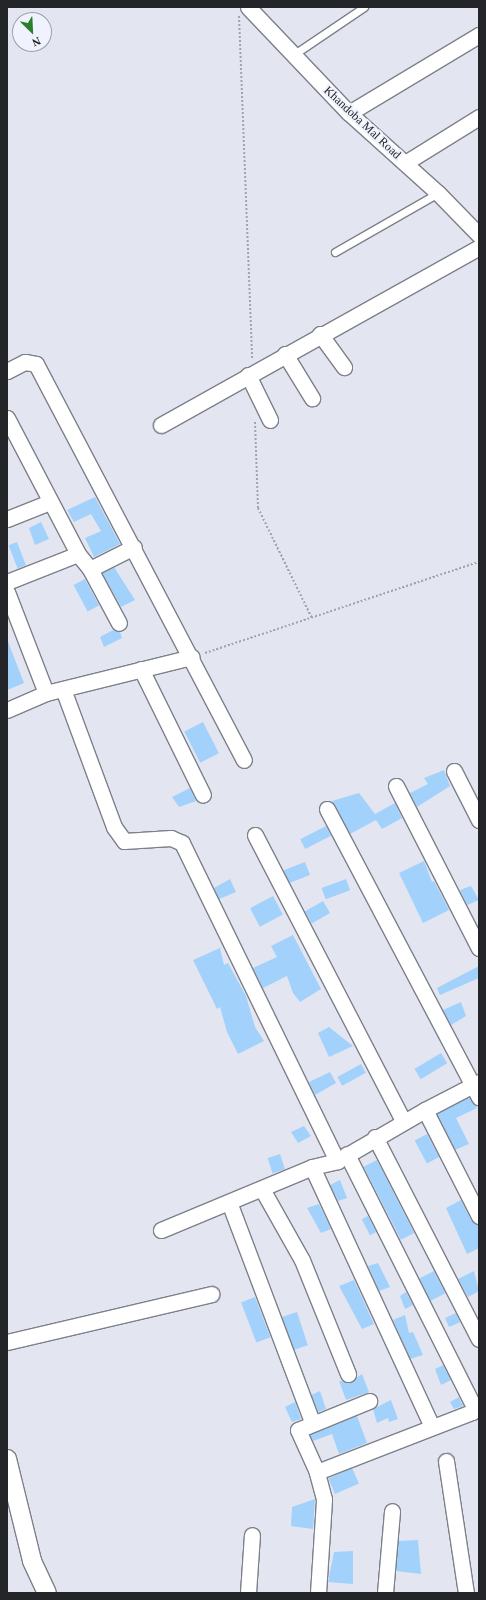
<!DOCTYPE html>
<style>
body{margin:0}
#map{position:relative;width:486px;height:1600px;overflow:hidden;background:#e3e6f0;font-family:Georgia,serif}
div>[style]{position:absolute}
.building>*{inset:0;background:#a2d1fb;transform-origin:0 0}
.path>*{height:2px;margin-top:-1px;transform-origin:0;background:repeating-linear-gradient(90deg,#a1a3ab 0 2px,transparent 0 4px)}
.roads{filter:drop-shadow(1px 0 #7d8089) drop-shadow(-1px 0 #7d8089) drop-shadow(0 1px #7d8089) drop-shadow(0 -1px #7d8089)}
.service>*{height:7px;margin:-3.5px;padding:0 3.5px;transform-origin:3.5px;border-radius:3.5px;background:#fff}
.minor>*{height:15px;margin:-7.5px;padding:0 7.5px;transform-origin:7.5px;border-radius:7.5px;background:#fff}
.tertiary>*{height:18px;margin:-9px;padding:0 9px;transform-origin:9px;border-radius:9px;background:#fff}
span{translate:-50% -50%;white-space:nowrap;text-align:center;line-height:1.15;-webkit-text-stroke:4px #f0f3fd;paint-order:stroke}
.street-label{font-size:12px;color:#232528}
.frame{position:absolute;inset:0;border:8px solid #232528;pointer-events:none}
.north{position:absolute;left:12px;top:12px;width:40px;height:40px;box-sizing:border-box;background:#f0f3fd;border:1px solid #9ea1a8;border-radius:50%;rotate:156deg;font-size:11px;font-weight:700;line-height:16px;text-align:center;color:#232528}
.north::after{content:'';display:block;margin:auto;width:14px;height:18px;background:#297f2d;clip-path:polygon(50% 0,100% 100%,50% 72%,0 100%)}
</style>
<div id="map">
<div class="building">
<div style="clip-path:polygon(95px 497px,120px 544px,94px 557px,85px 538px,101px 531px,91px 514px,74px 522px,67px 510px)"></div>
<div style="clip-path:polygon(41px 522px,49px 539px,35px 545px,29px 528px)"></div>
<div style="left:17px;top:542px;width:25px;height:9px;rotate:69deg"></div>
<div style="clip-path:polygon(114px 567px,135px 600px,121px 607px,102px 573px)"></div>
<div style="left:85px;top:579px;width:30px;height:13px;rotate:62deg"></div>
<div style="clip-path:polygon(113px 630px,120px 632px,122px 638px,104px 647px,100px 637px)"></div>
<div style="clip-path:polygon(7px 639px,24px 683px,7px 690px)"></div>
<div style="left:203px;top:722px;width:35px;height:21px;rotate:63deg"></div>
<div style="clip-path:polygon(444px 770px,450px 786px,417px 807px,410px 793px,428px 784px,424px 778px)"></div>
<div style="clip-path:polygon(190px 788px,196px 801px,179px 807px,172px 797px)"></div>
<div style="clip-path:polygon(359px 793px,375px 814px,395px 803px,402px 818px,382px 829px,376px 820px,350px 834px,332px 801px)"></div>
<div style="left:326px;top:826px;width:11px;height:29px;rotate:63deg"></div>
<div style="clip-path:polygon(424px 861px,432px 882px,434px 881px,449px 910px,423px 923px,399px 873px)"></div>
<div style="left:305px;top:862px;width:14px;height:23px;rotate:69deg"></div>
<div style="clip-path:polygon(230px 879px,236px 892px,219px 899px,214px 888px)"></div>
<div style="left:346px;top:879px;width:12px;height:26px;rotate:70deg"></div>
<div style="clip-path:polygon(471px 886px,479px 900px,467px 905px,460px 890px)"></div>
<div style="left:273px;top:896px;width:21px;height:26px;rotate:62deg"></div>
<div style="left:323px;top:901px;width:14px;height:21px;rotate:60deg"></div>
<div style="clip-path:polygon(293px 935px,321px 989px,300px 1002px,293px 993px,287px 976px,263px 988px,253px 968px,277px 957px,271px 946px)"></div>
<div style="clip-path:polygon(220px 948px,224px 965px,228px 963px,246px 996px,255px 1027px,264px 1041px,238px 1054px,227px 1032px,220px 1007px,217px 1009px,193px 960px)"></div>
<div style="clip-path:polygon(479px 966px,479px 978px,440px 995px,437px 988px)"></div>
<div style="clip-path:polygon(461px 1002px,466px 1016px,451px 1025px,443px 1010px)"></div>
<div style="clip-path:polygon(329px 1027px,353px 1046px,329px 1057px,318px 1033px)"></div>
<div style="left:441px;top:1053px;width:12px;height:31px;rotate:59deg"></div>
<div style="left:361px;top:1064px;width:10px;height:27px;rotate:61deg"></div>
<div style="clip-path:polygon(330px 1072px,336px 1083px,315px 1095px,309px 1082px)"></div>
<div style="clip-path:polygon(469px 1097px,477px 1108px,456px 1118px,469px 1144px,455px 1150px,437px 1114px)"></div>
<div style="clip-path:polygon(304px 1126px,311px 1136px,298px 1143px,291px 1132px)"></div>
<div style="left:427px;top:1134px;width:26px;height:14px;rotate:62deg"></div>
<div style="left:280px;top:1154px;width:16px;height:13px;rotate:72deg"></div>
<div style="left:377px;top:1160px;width:82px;height:15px;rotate:63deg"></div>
<div style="clip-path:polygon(340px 1180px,347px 1198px,338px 1201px,330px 1185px)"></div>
<div style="clip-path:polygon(461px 1200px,471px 1220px,479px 1225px,479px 1248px,467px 1254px,446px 1208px)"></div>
<div style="clip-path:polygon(319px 1204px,331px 1229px,321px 1233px,307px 1208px)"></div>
<div style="left:368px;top:1216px;width:18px;height:7px;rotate:63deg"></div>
<div style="clip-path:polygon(378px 1263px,390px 1287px,379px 1291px,368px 1266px)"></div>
<div style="left:434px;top:1271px;width:25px;height:17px;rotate:63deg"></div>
<div style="clip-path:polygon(474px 1271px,479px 1291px,468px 1297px,458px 1279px)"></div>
<div style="clip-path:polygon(354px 1280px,374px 1324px,362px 1329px,339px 1286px)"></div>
<div style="clip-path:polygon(406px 1292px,413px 1305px,405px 1309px,400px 1296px)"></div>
<div style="left:255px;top:1297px;width:43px;height:15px;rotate:69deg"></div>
<div style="left:297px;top:1312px;width:35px;height:16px;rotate:72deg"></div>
<div style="left:456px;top:1313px;width:10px;height:12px;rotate:66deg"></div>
<div style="clip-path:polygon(405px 1315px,409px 1333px,413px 1332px,423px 1355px,410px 1359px,393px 1320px)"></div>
<div style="clip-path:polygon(443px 1365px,451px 1380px,441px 1385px,435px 1369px)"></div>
<div style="clip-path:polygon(362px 1374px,369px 1392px,346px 1400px,339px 1381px,351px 1382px)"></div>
<div style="clip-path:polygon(320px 1391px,326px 1409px,318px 1412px,311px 1395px)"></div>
<div style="clip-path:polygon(459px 1397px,463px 1406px,454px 1409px,450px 1402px)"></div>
<div style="clip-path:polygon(391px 1400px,398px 1419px,389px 1422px,388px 1418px,377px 1423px,373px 1409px)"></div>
<div style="clip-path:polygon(295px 1402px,301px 1419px,292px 1422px,285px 1407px)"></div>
<div style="clip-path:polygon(357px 1416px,367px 1443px,339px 1454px,332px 1434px,313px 1441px,310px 1435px)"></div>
<div style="left:352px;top:1468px;width:17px;height:26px;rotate:66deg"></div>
<div style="clip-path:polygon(315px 1499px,313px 1529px,291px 1526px,292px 1507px)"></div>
<div style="clip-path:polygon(418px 1540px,421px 1574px,396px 1571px,398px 1541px)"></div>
<div style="clip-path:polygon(353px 1551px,353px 1584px,328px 1582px,334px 1552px)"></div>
</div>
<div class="path">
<div style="left:239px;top:16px;width:343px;rotate:87.8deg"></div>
<div style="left:255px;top:422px;width:86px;rotate:88deg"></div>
<div style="left:258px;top:508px;width:123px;rotate:63.9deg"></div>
<div style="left:205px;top:653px;width:289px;rotate:-18.4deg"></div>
</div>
<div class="roads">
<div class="service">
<div style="left:293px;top:55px;width:86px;rotate:-34.1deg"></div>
<div style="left:335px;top:252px;width:119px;rotate:-29.8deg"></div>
</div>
<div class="minor">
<div style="left:248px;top:7px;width:146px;rotate:46.4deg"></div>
<div style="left:349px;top:113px;width:120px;rotate:42deg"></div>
<div style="left:438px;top:193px;width:59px;rotate:45.7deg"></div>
<div style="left:349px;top:113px;width:152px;rotate:-31deg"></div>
<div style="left:405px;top:163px;width:87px;rotate:-31.9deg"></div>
<div style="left:320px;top:334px;width:41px;rotate:54deg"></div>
<div style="left:285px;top:354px;width:52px;rotate:58.5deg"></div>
<div style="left:7px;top:371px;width:20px;rotate:-27deg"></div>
<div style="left:25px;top:362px;width:11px;rotate:10deg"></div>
<div style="left:36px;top:364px;width:447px;rotate:62.3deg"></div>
<div style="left:248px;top:375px;width:50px;rotate:63.9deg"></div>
<div style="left:7px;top:418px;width:153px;rotate:62.4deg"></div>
<div style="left:78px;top:554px;width:19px;rotate:51deg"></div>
<div style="left:90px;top:569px;width:61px;rotate:61.8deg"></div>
<div style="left:161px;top:425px;width:364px;rotate:-29.2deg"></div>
<div style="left:7px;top:519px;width:46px;rotate:-21.6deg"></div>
<div style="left:90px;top:569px;width:49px;rotate:-26.6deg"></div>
<div style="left:7px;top:582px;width:76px;rotate:-21.5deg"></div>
<div style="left:7px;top:592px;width:108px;rotate:68.9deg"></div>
<div style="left:141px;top:669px;width:140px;rotate:63.8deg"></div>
<div style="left:63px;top:689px;width:147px;rotate:69.7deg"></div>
<div style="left:114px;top:827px;width:17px;rotate:54deg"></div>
<div style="left:124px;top:841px;width:47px;rotate:-3.7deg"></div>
<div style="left:171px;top:838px;width:12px;rotate:24deg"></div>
<div style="left:182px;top:843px;width:354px;rotate:64deg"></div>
<div style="left:7px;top:710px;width:43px;rotate:-23.6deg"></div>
<div style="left:46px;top:693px;width:150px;rotate:-13.9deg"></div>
<div style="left:454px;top:771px;width:55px;rotate:63deg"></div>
<div style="left:396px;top:786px;width:182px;rotate:62.9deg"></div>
<div style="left:327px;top:809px;width:326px;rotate:62.2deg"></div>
<div style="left:255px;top:835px;width:323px;rotate:62.6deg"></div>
<div style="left:425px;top:1110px;width:119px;rotate:63deg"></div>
<div style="left:375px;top:1137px;width:227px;rotate:62.8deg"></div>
<div style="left:312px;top:1167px;width:286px;rotate:65.2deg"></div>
<div style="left:262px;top:1189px;width:81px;rotate:60.6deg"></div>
<div style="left:302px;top:1260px;width:123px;rotate:68deg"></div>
<div style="left:229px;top:1202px;width:235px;rotate:69.3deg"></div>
<div style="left:161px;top:1230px;width:164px;rotate:-22.6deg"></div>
<div style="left:312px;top:1167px;width:26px;rotate:-13deg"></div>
<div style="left:337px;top:1161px;width:102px;rotate:-30.1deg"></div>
<div style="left:425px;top:1110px;width:61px;rotate:-27.4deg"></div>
<div style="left:7px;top:1342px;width:210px;rotate:-13.2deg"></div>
<div style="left:446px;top:1461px;width:134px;rotate:81.4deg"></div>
<div style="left:317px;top:1472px;width:166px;rotate:-21.2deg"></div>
<div style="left:472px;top:1412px;width:5px;rotate:-68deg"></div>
<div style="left:474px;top:1407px;width:283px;rotate:-116.7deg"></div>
<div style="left:248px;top:1593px;width:58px;rotate:-86.1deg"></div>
<div style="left:318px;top:1593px;width:94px;rotate:-86.3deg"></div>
<div style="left:324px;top:1499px;width:28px;rotate:-105deg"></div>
<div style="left:317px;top:1472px;width:46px;rotate:-114.3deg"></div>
<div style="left:298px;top:1430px;width:77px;rotate:-22.2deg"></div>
<div style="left:385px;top:1593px;width:82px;rotate:-85.1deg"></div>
</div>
<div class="tertiary">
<div style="left:7px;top:1459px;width:105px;rotate:76.2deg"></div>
<div style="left:32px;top:1561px;width:35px;rotate:65deg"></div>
</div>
</div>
<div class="street-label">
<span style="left:362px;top:123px;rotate:43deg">Khandoba Mal Road</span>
</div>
<div class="frame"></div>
<div class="north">N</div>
</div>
